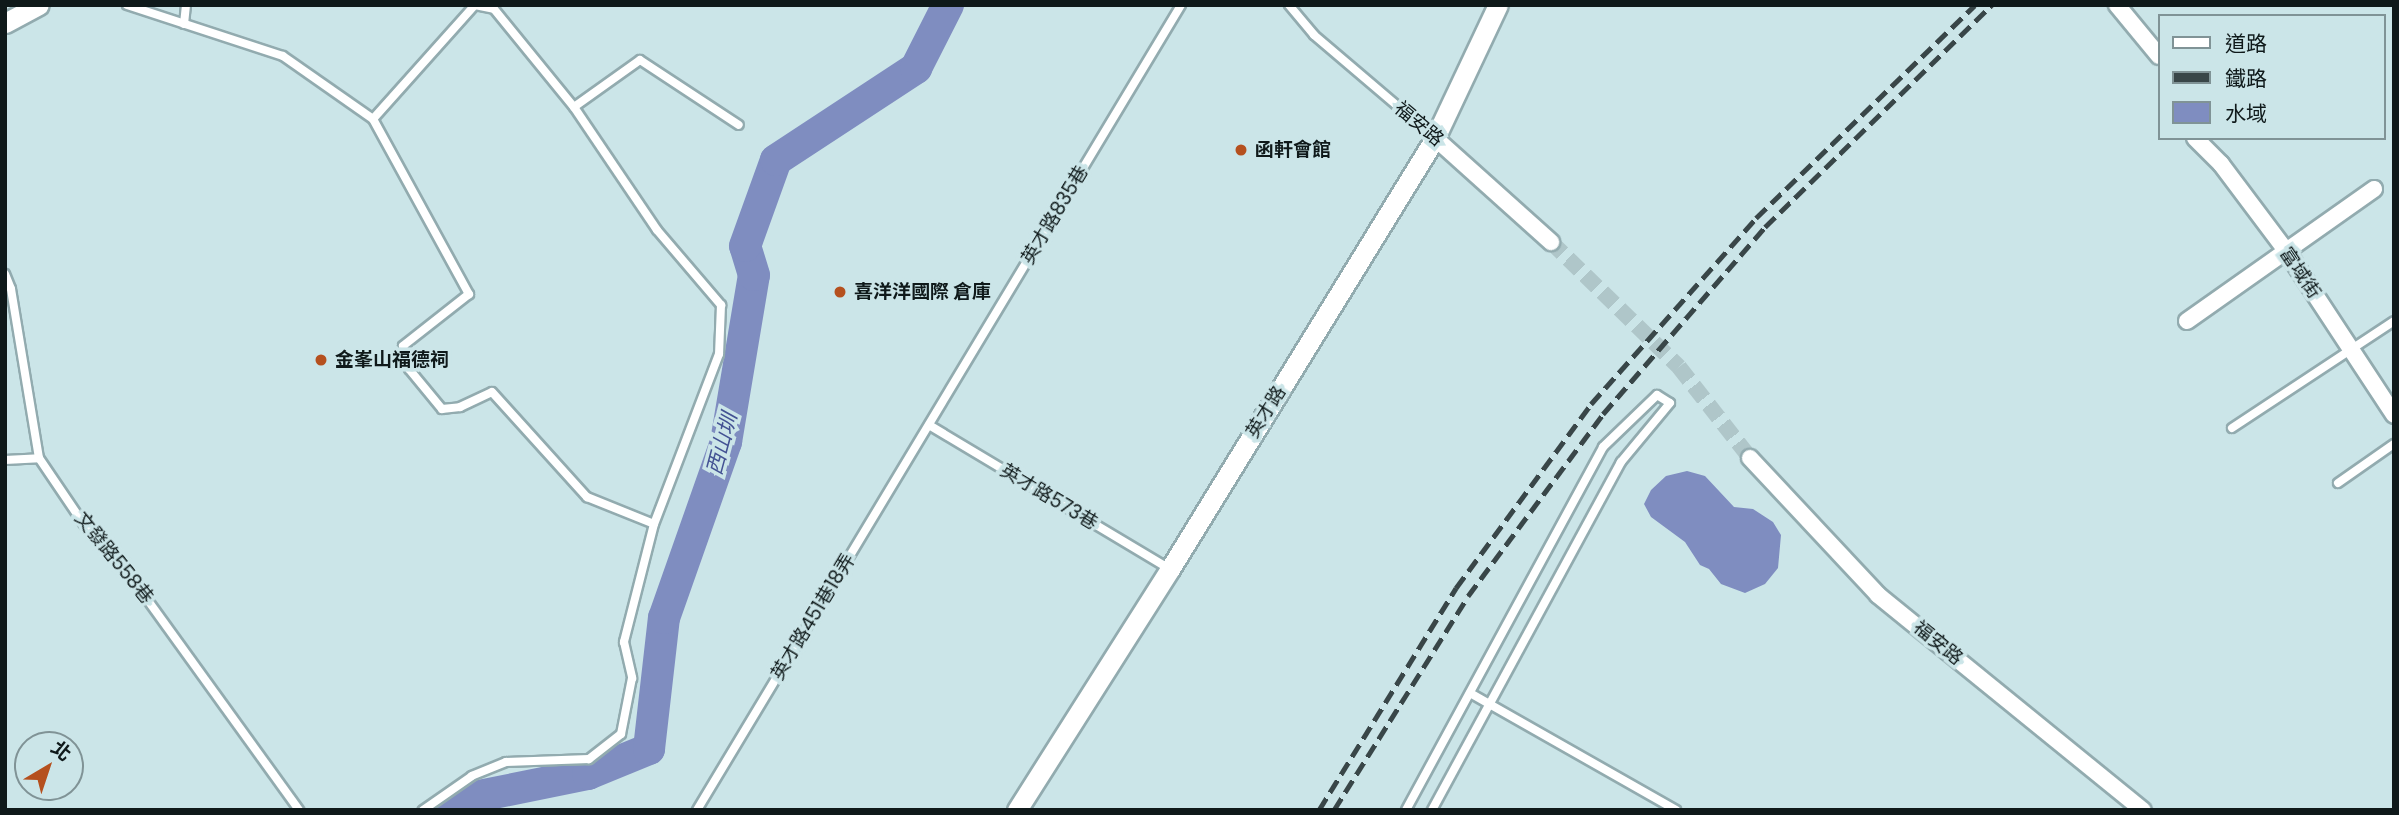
<!DOCTYPE html>
<meta charset="utf-8">
<style>
body{margin:0}
#map{position:relative;width:2399px;height:815px;overflow:hidden;background:#cbe5e8;font-family:Poppins,"Noto Sans TC",sans-serif}
div>[style]{position:absolute}
.water>*{inset:0;background:#7f8dc0}
.river>*{height:32px;margin:-16px;padding:0 16px;transform-origin:16px;border-radius:16px;background:#7f8dc0}
.minor-tunnel>*{height:16px;margin-top:-8px;transform-origin:0;background:repeating-linear-gradient(90deg,#afc6c9 0 16px,transparent 0 24px)}
.roads{filter:drop-shadow(2px 0 #92abaf) drop-shadow(-2px 0 #92abaf) drop-shadow(0 2px #92abaf) drop-shadow(0 -2px #92abaf)}
.service>*{height:8px;margin:-4px;padding:0 4px;transform-origin:4px;border-radius:4px;background:#fff}
.minor>*{height:16px;margin:-8px;padding:0 8px;transform-origin:8px;border-radius:8px;background:#fff}
.tertiary>*{height:19px;margin:-9.5px;padding:0 9.5px;transform-origin:9.5px;border-radius:9.5px;background:#fff}
.rail>*{height:5px;margin-top:-2.5px;transform-origin:0;background:repeating-linear-gradient(90deg,#394648 0 14px,transparent 0 21px)}
.dots>*{width:19px;height:19px;translate:-50% -50%;box-sizing:border-box;border:4px solid #cbe5e8;border-radius:50%}
span{translate:-50% -50%;white-space:nowrap;text-align:center;line-height:1.15;-webkit-text-stroke:7px #cbe5e8;paint-order:stroke}
.street-label{font-size:19px;color:#0f191a}
.poi-label{font-size:19px;color:#0f191a;font-weight:700}
.left{translate:0 -50%;text-align:left}
.water-label{font-size:21px;color:#435293;font-style:italic}
.frame{position:absolute;inset:0;border:7px solid #0f191a;pointer-events:none}
.legend{position:absolute;left:2158px;top:14px;width:228px;height:126px;box-sizing:border-box;background:#cbe5e8;border:2px solid #809396;margin:0;padding:9px 12px;list-style:none;font-size:21px;color:#0f191a}
.legend li{display:flex;align-items:center;gap:14px;height:35px}
.legend b{width:35px;border:2px solid #809396}
.north{position:absolute;left:14px;top:731px;width:70px;height:70px;box-sizing:border-box;background:#cbe5e8;border:2px solid #809396;border-radius:50%;rotate:39deg;font-size:19px;font-weight:700;line-height:28px;text-align:center;color:#0f191a}
.north::after{content:'';display:block;margin:auto;width:24px;height:32px;background:#b5501e;clip-path:polygon(50% 0,100% 100%,50% 72%,0 100%)}
</style>
<div id="map">
<div class="water">
<div style="clip-path:polygon(1687px 471px,1705px 476px,1734px 507px,1753px 509px,1773px 522px,1781px 535px,1778px 568px,1765px 584px,1745px 593px,1721px 584px,1709px 569px,1700px 565px,1685px 542px,1651px 517px,1644px 504px,1651px 490px,1666px 476px)"></div>
</div>
<div class="river">
<div style="left:444px;top:810px;width:18px;rotate:-34deg"></div>
<div style="left:459px;top:800px;width:132px;rotate:-11.4deg"></div>
<div style="left:588px;top:774px;width:66px;rotate:-22.3deg"></div>
<div style="left:649px;top:749px;width:132px;rotate:-83.5deg"></div>
<div style="left:664px;top:618px;width:187px;rotate:-70.6deg"></div>
<div style="left:726px;top:442px;width:169px;rotate:-80.5deg"></div>
<div style="left:754px;top:275px;width:30px;rotate:-107deg"></div>
<div style="left:745px;top:246px;width:91px;rotate:-70.2deg"></div>
<div style="left:776px;top:160px;width:168px;rotate:-33.3deg"></div>
<div style="left:916px;top:68px;width:71px;rotate:-63.1deg"></div>
</div>
<div class="minor-tunnel">
<div style="left:1551px;top:242px;width:179px;rotate:44.3deg"></div>
<div style="left:1679px;top:367px;width:115px;rotate:52deg"></div>
</div>
<div class="roads">
<div class="service">
<div style="left:127px;top:5px;width:164px;rotate:18.1deg"></div>
<div style="left:283px;top:56px;width:110px;rotate:35deg"></div>
<div style="left:373px;top:119px;width:200px;rotate:61.3deg"></div>
<div style="left:469px;top:294px;width:84px;rotate:141.8deg"></div>
<div style="left:403px;top:346px;width:24px;rotate:75deg"></div>
<div style="left:409px;top:369px;width:52px;rotate:50.5deg"></div>
<div style="left:442px;top:409px;width:18px;rotate:-6deg"></div>
<div style="left:460px;top:407px;width:35px;rotate:-25deg"></div>
<div style="left:492px;top:392px;width:142px;rotate:47.9deg"></div>
<div style="left:587px;top:497px;width:72px;rotate:21.9deg"></div>
<div style="left:1289px;top:5px;width:39px;rotate:50deg"></div>
<div style="left:1314px;top:35px;width:159px;rotate:40.4deg"></div>
<div style="left:184px;top:24px;width:19px;rotate:-84deg"></div>
<div style="left:574px;top:107px;width:81px;rotate:-35.5deg"></div>
<div style="left:640px;top:60px;width:118px;rotate:33.3deg"></div>
<div style="left:373px;top:119px;width:153px;rotate:-48.2deg"></div>
<div style="left:475px;top:5px;width:19px;rotate:12deg"></div>
<div style="left:494px;top:9px;width:127px;rotate:50.8deg"></div>
<div style="left:574px;top:107px;width:148px;rotate:56deg"></div>
<div style="left:657px;top:230px;width:99px;rotate:49.5deg"></div>
<div style="left:721px;top:305px;width:49px;rotate:92.3deg"></div>
<div style="left:719px;top:354px;width:182px;rotate:110.9deg"></div>
<div style="left:654px;top:524px;width:122px;rotate:104.3deg"></div>
<div style="left:624px;top:642px;width:37px;rotate:77deg"></div>
<div style="left:632px;top:678px;width:57px;rotate:101.1deg"></div>
<div style="left:621px;top:734px;width:41px;rotate:142deg"></div>
<div style="left:589px;top:759px;width:83px;rotate:177.9deg"></div>
<div style="left:506px;top:762px;width:37px;rotate:158deg"></div>
<div style="left:472px;top:776px;width:60px;rotate:145.2deg"></div>
<div style="left:5px;top:274px;width:16px;rotate:68deg"></div>
<div style="left:11px;top:289px;width:171px;rotate:80.6deg"></div>
<div style="left:39px;top:458px;width:86px;rotate:55.9deg"></div>
<div style="left:87px;top:529px;width:57px;rotate:46.4deg"></div>
<div style="left:126px;top:570px;width:296px;rotate:54.2deg"></div>
<div style="left:929px;top:425px;width:281px;rotate:30.9deg"></div>
<div style="left:2232px;top:428px;width:194px;rotate:-33.4deg"></div>
<div style="left:5px;top:460px;width:34px;rotate:-3deg"></div>
<div style="left:2338px;top:483px;width:68px;rotate:-34.9deg"></div>
<div style="left:1470px;top:693px;width:237px;rotate:29.6deg"></div>
<div style="left:697px;top:810px;width:939px;rotate:-58.98deg"></div>
<div style="left:1406px;top:810px;width:413px;rotate:-61.5deg"></div>
<div style="left:1603px;top:447px;width:75px;rotate:-43.9deg"></div>
<div style="left:1657px;top:395px;width:15px;rotate:32deg"></div>
<div style="left:1670px;top:403px;width:77px;rotate:129.7deg"></div>
<div style="left:1621px;top:462px;width:396px;rotate:118.5deg"></div>
</div>
<div class="minor">
<div style="left:2117px;top:5px;width:66px;rotate:50.5deg"></div>
<div style="left:1435px;top:138px;width:156px;rotate:41.9deg"></div>
<div style="left:2195px;top:138px;width:37px;rotate:45deg"></div>
<div style="left:2221px;top:164px;width:110px;rotate:53.1deg"></div>
<div style="left:2287px;top:252px;width:195px;rotate:56.7deg"></div>
<div style="left:2187px;top:321px;width:229px;rotate:-35.2deg"></div>
<div style="left:1750px;top:458px;width:187px;rotate:46.9deg"></div>
<div style="left:1878px;top:595px;width:341px;rotate:39.1deg"></div>
</div>
<div class="tertiary">
<div style="left:5px;top:23px;width:38px;rotate:-28deg"></div>
<div style="left:1017px;top:810px;width:285px;rotate:-57.6deg"></div>
<div style="left:1170px;top:569px;width:506px;rotate:-58.41deg"></div>
<div style="left:1435px;top:138px;width:147px;rotate:-64.7deg"></div>
</div>
</div>
<div class="rail">
<div style="left:1319px;top:810px;width:261px;rotate:-58.3deg"></div>
<div style="left:1456px;top:588px;width:228px;rotate:-53.7deg"></div>
<div style="left:1591px;top:404px;width:249px;rotate:-48.4deg"></div>
<div style="left:1756px;top:218px;width:305px;rotate:-44.2deg"></div>
<div style="left:1334px;top:810px;width:252px;rotate:-57.9deg"></div>
<div style="left:1468px;top:596px;width:227px;rotate:-53.4deg"></div>
<div style="left:1603px;top:414px;width:247px;rotate:-49.1deg"></div>
<div style="left:1765px;top:227px;width:318px;rotate:-44.4deg"></div>
</div>
<div class="dots">
<div style="left:1241px;top:150px;background:#b5501e"></div>
<div style="left:840px;top:292px;background:#b5501e"></div>
<div style="left:321px;top:360px;background:#b5501e"></div>
</div>
<div class="street-label">
<span style="left:1419px;top:124px;rotate:40deg">福安路</span>
<span style="left:1055px;top:215px;rotate:-59deg">英才路835巷</span>
<span style="left:2300px;top:273px;rotate:56deg">富域街</span>
<span style="left:1266px;top:412px;rotate:-58deg">英才路</span>
<span style="left:1049px;top:497px;rotate:31deg">英才路573巷</span>
<span style="left:114px;top:558px;rotate:51deg">文發路558巷</span>
<span style="left:813px;top:617px;rotate:-59deg">英才路451巷18弄</span>
<span style="left:1938px;top:643px;rotate:39deg">福安路</span>
</div>
<div class="poi-label">
<span class="left" style="left:1255px;top:150px">函軒會館</span>
<span class="left" style="left:854px;top:292px">喜洋洋國際 倉庫</span>
<span class="left" style="left:335px;top:360px">金峯山福德祠</span>
</div>
<div class="water-label">
<span style="left:722px;top:444px;rotate:-75deg">西山圳</span>
</div>
<div class="frame"></div>
<ul class="legend">
<li><b style="height:9px;background:#fff"></b>道路</li>
<li><b style="height:9px;background:#394648"></b>鐵路</li>
<li><b style="height:19px;background:#7f8dc0"></b>水域</li>
</ul>
<div class="north">北</div>
</div>
